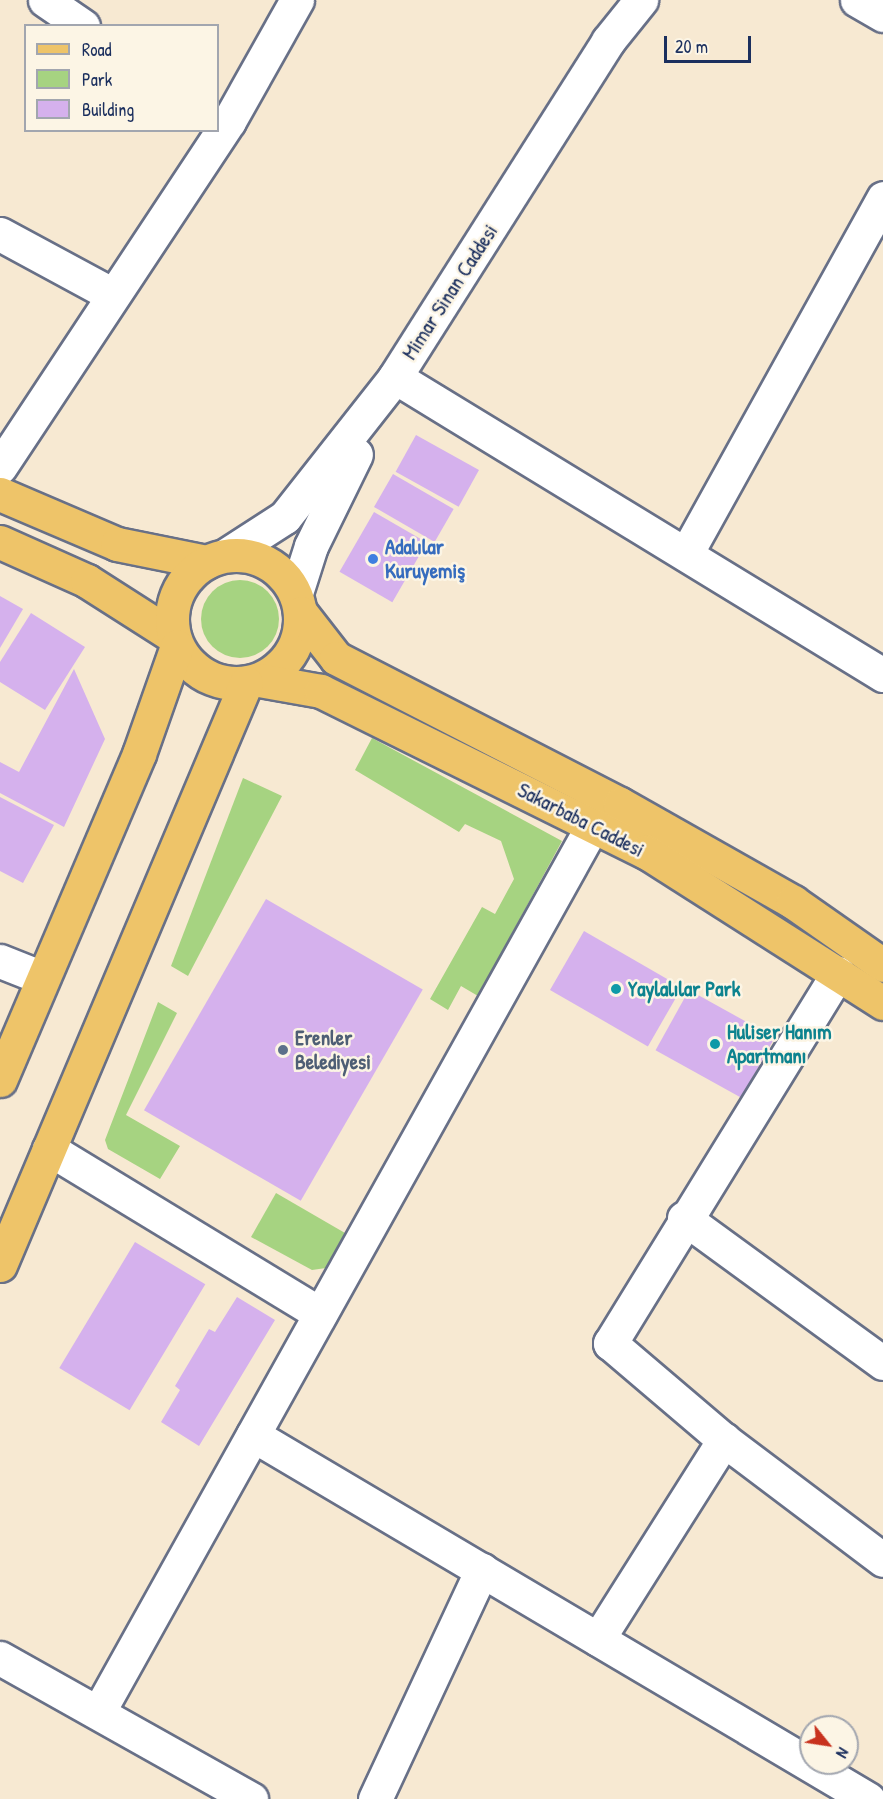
<!DOCTYPE html>
<meta charset="utf-8">
<style>
body{margin:0}
#map{position:relative;width:883px;height:1799px;overflow:hidden;background:#f7e9d2;font-family:"Patrick Hand",sans-serif}
div>[style]{position:absolute}
.green>*{inset:0;background:#a6d381}
.round{border-radius:50%}
.building>*{inset:0;background:#d5b1ed;transform-origin:0 0}
.roads{filter:drop-shadow(2px 0 #687087) drop-shadow(-2px 0 #687087) drop-shadow(0 2px #687087) drop-shadow(0 -2px #687087)}
.minor>*{height:33px;margin:-16.5px;padding:0 16.5px;transform-origin:16.5px;border-radius:16.5px;background:#fff}
.major>*{height:33px;margin:-16.5px;padding:0 16.5px;transform-origin:16.5px;border-radius:16.5px;background:#eec469}
.major>.ring{margin:-16.5px;padding:0;box-sizing:content-box;background:none;border:33px solid #eec469;border-radius:50%}
.dots>*{width:16px;height:16px;translate:-50% -50%;box-sizing:border-box;border:3px solid #fcf5e5;border-radius:50%}
span{translate:-50% -50%;white-space:nowrap;text-align:center;line-height:1.15;-webkit-text-stroke:5px #fcf5e5;paint-order:stroke}
.street-label{font-size:21px;color:#1b2f5e}
.shop-label{font-size:21px;color:#366cbe;font-weight:700}
.left{translate:0 -50%;text-align:left}
.culture-label{font-size:21px;color:#0d838f;font-weight:700}
.service-label{font-size:21px;color:#4e5e75;font-weight:700}
.legend{position:absolute;left:24px;top:24px;width:195px;height:108px;box-sizing:border-box;background:#fcf5e5;border:2px solid #a2a6af;margin:0;padding:8px 10px;list-style:none;font-size:18px;color:#1b2f5e}
.legend li{display:flex;align-items:center;gap:12px;height:30px}
.legend b{width:30px;border:2px solid #a2a6af}
.north{position:absolute;left:799px;top:1715px;width:60px;height:60px;box-sizing:border-box;background:#fcf5e5;border:2px solid #a2a6af;border-radius:50%;rotate:120deg;font-size:16px;font-weight:700;line-height:24px;text-align:center;color:#1b2f5e}
.north::after{content:'';display:block;margin:auto;width:21px;height:27px;background:#c8321e;clip-path:polygon(50% 0,100% 100%,50% 72%,0 100%)}
.scale{position:absolute;left:664px;top:36px;width:87px;height:27px;box-sizing:border-box;border:3px solid #1b2f5e;border-top:0;padding-left:8px;font-size:18px;line-height:21px;white-space:nowrap;color:#1b2f5e;-webkit-text-stroke:4px #fcf5e5;paint-order:stroke}
</style>
<div id="map">
<div class="green">
<div class="round" style="left:201px;top:580px;width:78px;height:78px"></div>
<div style="clip-path:polygon(372px 738px,562px 841px,478px 996px,461px 986px,448px 1010px,430px 999px,482px 907px,495px 914px,514px 879px,501px 841px,465px 824px,459px 832px,355px 770px)"></div>
<div style="clip-path:polygon(243px 778px,282px 796px,188px 976px,171px 966px)"></div>
<div style="clip-path:polygon(158px 1002px,177px 1013px,126px 1115px,180px 1146px,160px 1179px,108px 1149px,105px 1140px)"></div>
<div style="clip-path:polygon(276px 1193px,345px 1233px,326px 1268px,312px 1270px,251px 1237px)"></div>
</div>
<div class="building">
<div style="left:416px;top:435px;width:72px;height:42px;rotate:29deg"></div>
<div style="left:393px;top:474px;width:70px;height:38px;rotate:30deg"></div>
<div style="left:374px;top:512px;width:61px;height:69px;rotate:30deg"></div>
<div style="clip-path:polygon(0 596px,23px 609px,0 648px)"></div>
<div style="clip-path:polygon(31px 613px,85px 647px,45px 710px,0 682px,0 662px)"></div>
<div style="clip-path:polygon(74px 669px,105px 739px,64px 827px,0 793px,0 762px,19px 772px)"></div>
<div style="clip-path:polygon(0 797px,54px 825px,23px 883px,0 871px)"></div>
<div style="left:266px;top:899px;width:181px;height:244px;rotate:30deg"></div>
<div style="left:584px;top:931px;width:113px;height:68px;rotate:30deg"></div>
<div style="left:689px;top:990px;width:98px;height:69px;rotate:29deg"></div>
<div style="left:135px;top:1242px;width:82px;height:147px;rotate:31deg"></div>
<div style="clip-path:polygon(237px 1297px,275px 1320px,199px 1446px,161px 1422px,180px 1390px,175px 1386px,209px 1329px,215px 1332px)"></div>
</div>
<div class="roads">
<div class="minor">
<div style="left:45px;top:0;width:46px;rotate:34.4deg"></div>
<div style="left:857px;top:0;width:30px;rotate:30deg"></div>
<div style="left:0;top:234px;width:128px;rotate:28.4deg"></div>
<div style="left:395px;top:377px;width:572px;rotate:31.41deg"></div>
<div style="left:0;top:467px;width:415px;rotate:-56.5deg"></div>
<div style="left:229px;top:121px;width:139px;rotate:-60.7deg"></div>
<div style="left:686px;top:554px;width:407px;rotate:-61deg"></div>
<div style="left:226px;top:555px;width:70px;rotate:-32.8deg"></div>
<div style="left:285px;top:517px;width:178px;rotate:-51.8deg"></div>
<div style="left:395px;top:377px;width:398px;rotate:-57.6deg"></div>
<div style="left:608px;top:41px;width:53px;rotate:-51.2deg"></div>
<div style="left:296px;top:593px;width:49px;rotate:-72.3deg"></div>
<div style="left:311px;top:546px;width:102px;rotate:-63.9deg"></div>
<div style="left:0;top:961px;width:46px;rotate:21.6deg"></div>
<div style="left:838px;top:973px;width:435px;rotate:121.6deg"></div>
<div style="left:610px;top:1343px;width:150px;rotate:40.4deg"></div>
<div style="left:724px;top:1440px;width:199px;rotate:37deg"></div>
<div style="left:49px;top:1149px;width:317px;rotate:31.3deg"></div>
<div style="left:684px;top:1218px;width:246px;rotate:36.1deg"></div>
<div style="left:253px;top:1435px;width:715px;rotate:30.62deg"></div>
<div style="left:598px;top:1639px;width:236px;rotate:-57.7deg"></div>
<div style="left:0;top:1658px;width:288px;rotate:29.3deg"></div>
<div style="left:99px;top:1711px;width:1014px;rotate:-60.86deg"></div>
<div style="left:375px;top:1799px;width:253px;rotate:-65deg"></div>
</div>
<div class="major">
<div style="left:0;top:494px;width:127px;rotate:23.1deg"></div>
<div style="left:117px;top:544px;width:91px;rotate:11.4deg"></div>
<div style="left:0;top:542px;width:95px;rotate:24.1deg"></div>
<div style="left:87px;top:581px;width:102px;rotate:32.6deg"></div>
<div class="ring" style="left:172px;top:555px;width:95px;height:95px"></div>
<div style="left:301px;top:613px;width:57px;rotate:52.1deg"></div>
<div style="left:336px;top:658px;width:319px;rotate:27.2deg"></div>
<div style="left:620px;top:804px;width:199px;rotate:29.5deg"></div>
<div style="left:793px;top:902px;width:110px;rotate:35deg"></div>
<div style="left:259px;top:680px;width:63px;rotate:10.1deg"></div>
<div style="left:321px;top:691px;width:363px;rotate:26.4deg"></div>
<div style="left:646px;top:852px;width:281px;rotate:32.5deg"></div>
<div style="left:0;top:1080px;width:354px;rotate:-66.9deg"></div>
<div style="left:139px;top:754px;width:114px;rotate:-70.6deg"></div>
<div style="left:0;top:1265px;width:632px;rotate:-67.09deg"></div>
</div>
</div>
<div class="dots">
<div style="left:373px;top:559px;background:#3f7fe0"></div>
<div style="left:616px;top:989px;background:#0f9aa8"></div>
<div style="left:715px;top:1044px;background:#0f9aa8"></div>
<div style="left:283px;top:1050px;background:#5c6f8a"></div>
</div>
<div class="street-label">
<span style="left:450px;top:292px;rotate:-57deg">Mimar Sinan Caddesi</span>
<span style="left:581px;top:820px;rotate:27deg">Sakarbaba Caddesi</span>
</div>
<div class="shop-label">
<span class="left" style="left:385px;top:559px">Adalılar<br>Kuruyemiş</span>
</div>
<div class="culture-label">
<span class="left" style="left:628px;top:989px">Yaylalılar Park</span>
<span class="left" style="left:727px;top:1044px">Huliser Hanım<br>Apartmanı</span>
</div>
<div class="service-label">
<span class="left" style="left:295px;top:1050px">Erenler<br>Belediyesi</span>
</div>
<ul class="legend">
<li><b style="height:8px;background:#eec469"></b>Road</li>
<li><b style="height:16px;background:#a6d381"></b>Park</li>
<li><b style="height:16px;background:#d5b1ed"></b>Building</li>
</ul>
<div class="north">N</div>
<div class="scale">20 m</div>
</div>
